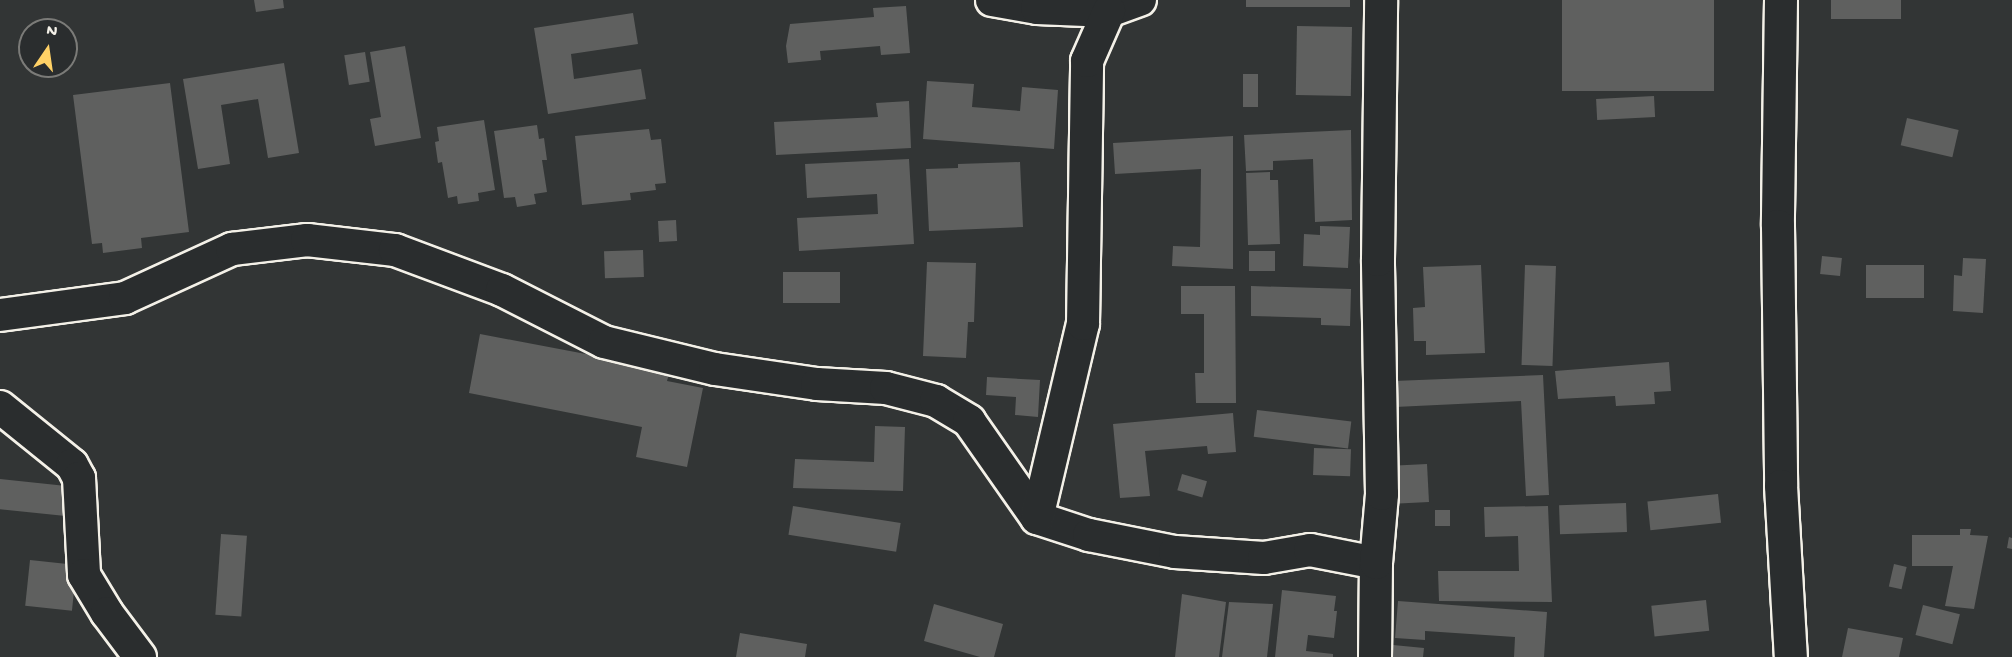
<!DOCTYPE html>
<style>
body{margin:0}
#map{position:relative;width:2012px;height:657px;overflow:hidden;background:#323535;font-family:"Gochi Hand",sans-serif}
div>[style]{position:absolute}
.building>*{inset:0;background:#5f605f;transform-origin:0 0}
.roads{filter:drop-shadow(2px 0 #f4f1e8) drop-shadow(-2px 0 #f4f1e8) drop-shadow(0 2px #f4f1e8) drop-shadow(0 -2px #f4f1e8)}
.street>*{height:32px;margin:-16px;padding:0 16px;transform-origin:16px;border-radius:16px;background:#2a2d2e}
span{translate:-50% -50%;white-space:nowrap;text-align:center;line-height:1.15;-webkit-text-stroke:4.5px #2a2d2e;paint-order:stroke}
.north{position:absolute;left:18px;top:18px;width:60px;height:60px;box-sizing:border-box;background:#2a2d2e;border:2px solid #7b7b78;border-radius:50%;rotate:13deg;font-size:16px;font-weight:700;line-height:24px;text-align:center;color:#f4f1e8}
.north::after{content:'';display:block;margin:auto;width:21px;height:27px;background:#ffd166;clip-path:polygon(50% 0,100% 100%,50% 72%,0 100%)}
</style>
<div id="map">
<div class="building">
<div style="clip-path:polygon(254px 0,283px 0,284px 8px,256px 12px)"></div>
<div style="left:1246px;top:0;width:104px;height:7px"></div>
<div style="left:1562px;top:0;width:152px;height:91px"></div>
<div style="left:1831px;top:0;width:70px;height:19px"></div>
<div style="clip-path:polygon(906px 6px,910px 53px,881px 55px,880px 46px,820px 51px,821px 60px,788px 63px,786px 46px,790px 24px,874px 17px,873px 8px)"></div>
<div style="clip-path:polygon(633px 13px,638px 44px,571px 54px,574px 79px,641px 69px,646px 99px,548px 114px,534px 28px)"></div>
<div style="left:1297px;top:26px;width:55px;height:69px;rotate:1deg"></div>
<div style="clip-path:polygon(405px 46px,421px 138px,375px 146px,370px 119px,381px 117px,370px 52px)"></div>
<div style="left:365px;top:52px;width:30px;height:21px;rotate:81deg"></div>
<div style="clip-path:polygon(284px 63px,299px 153px,268px 158px,258px 99px,221px 105px,230px 164px,198px 169px,183px 79px)"></div>
<div style="left:1243px;top:74px;width:15px;height:33px"></div>
<div style="clip-path:polygon(927px 81px,974px 84px,972px 107px,1020px 111px,1022px 87px,1058px 90px,1054px 149px,923px 139px)"></div>
<div style="clip-path:polygon(170px 83px,189px 232px,141px 238px,142px 248px,103px 253px,102px 243px,92px 244px,73px 95px)"></div>
<div style="left:1654px;top:96px;width:21px;height:58px;rotate:87deg"></div>
<div style="clip-path:polygon(909px 101px,911px 148px,776px 155px,774px 122px,878px 117px,876px 103px)"></div>
<div style="left:1907px;top:118px;width:53px;height:28px;rotate:13deg"></div>
<div style="clip-path:polygon(484px 120px,495px 190px,478px 193px,479px 201px,458px 204px,457px 196px,448px 198px,442px 162px,438px 163px,435px 142px,439px 141px,437px 127px)"></div>
<div style="clip-path:polygon(537px 125px,539px 139px,544px 138px,547px 160px,542px 160px,547px 192px,534px 194px,536px 204px,517px 207px,515px 197px,504px 198px,494px 131px)"></div>
<div style="clip-path:polygon(649px 129px,651px 140px,661px 139px,666px 183px,655px 184px,656px 190px,630px 193px,631px 200px,582px 205px,575px 136px)"></div>
<div style="clip-path:polygon(1351px 130px,1352px 220px,1315px 222px,1313px 159px,1273px 161px,1273px 170px,1246px 171px,1244px 135px)"></div>
<div style="clip-path:polygon(1233px 136px,1233px 269px,1172px 266px,1173px 246px,1200px 247px,1201px 169px,1115px 174px,1113px 143px)"></div>
<div style="clip-path:polygon(909px 159px,914px 244px,799px 251px,797px 218px,878px 214px,877px 194px,807px 198px,805px 164px)"></div>
<div style="clip-path:polygon(1020px 162px,1023px 227px,929px 231px,926px 169px,958px 168px,958px 164px)"></div>
<div style="clip-path:polygon(1270px 172px,1270px 180px,1278px 180px,1280px 244px,1248px 245px,1246px 173px)"></div>
<div style="left:676px;top:220px;width:21px;height:18px;rotate:87deg"></div>
<div style="clip-path:polygon(1320px 226px,1350px 227px,1348px 268px,1303px 266px,1304px 234px,1320px 235px)"></div>
<div style="left:643px;top:250px;width:27px;height:39px;rotate:88deg"></div>
<div style="left:1275px;top:251px;width:20px;height:26px;rotate:90deg"></div>
<div style="left:1822px;top:256px;width:20px;height:18px;rotate:6deg"></div>
<div style="clip-path:polygon(1963px 258px,1986px 259px,1983px 313px,1953px 311px,1954px 275px,1962px 276px)"></div>
<div style="clip-path:polygon(927px 262px,976px 263px,974px 322px,968px 322px,966px 358px,923px 356px)"></div>
<div style="clip-path:polygon(1481px 265px,1485px 353px,1426px 355px,1426px 341px,1414px 341px,1413px 308px,1425px 307px,1423px 267px)"></div>
<div style="left:1525px;top:265px;width:31px;height:100px;rotate:2deg"></div>
<div style="left:1924px;top:265px;width:33px;height:58px;rotate:90deg"></div>
<div style="left:840px;top:272px;width:31px;height:57px;rotate:90deg"></div>
<div style="clip-path:polygon(1181px 286px,1235px 286px,1236px 403px,1196px 403px,1195px 373px,1204px 373px,1204px 314px,1181px 314px)"></div>
<div style="clip-path:polygon(1251px 286px,1351px 289px,1350px 326px,1321px 325px,1321px 318px,1251px 316px)"></div>
<div style="clip-path:polygon(480px 334px,670px 370px,667px 381px,703px 388px,687px 467px,636px 457px,642px 427px,469px 393px)"></div>
<div style="clip-path:polygon(1669px 362px,1671px 391px,1654px 392px,1655px 404px,1616px 406px,1615px 396px,1558px 399px,1555px 371px)"></div>
<div style="clip-path:polygon(1543px 375px,1549px 495px,1526px 496px,1521px 401px,1395px 407px,1394px 381px)"></div>
<div style="clip-path:polygon(987px 377px,1040px 380px,1038px 417px,1015px 415px,1016px 397px,986px 395px)"></div>
<div style="left:1257px;top:410px;width:95px;height:27px;rotate:7deg"></div>
<div style="clip-path:polygon(1233px 413px,1236px 452px,1208px 454px,1207px 446px,1145px 451px,1150px 496px,1120px 498px,1113px 424px)"></div>
<div style="clip-path:polygon(875px 426px,905px 427px,903px 491px,793px 488px,795px 459px,874px 462px)"></div>
<div style="left:1314px;top:448px;width:37px;height:27px;rotate:2deg"></div>
<div style="left:1427px;top:464px;width:38px;height:30px;rotate:87deg"></div>
<div style="left:1182px;top:474px;width:26px;height:17px;rotate:16deg"></div>
<div style="left:0;top:479px;width:69px;height:30px;rotate:6deg"></div>
<div style="left:1718px;top:494px;width:29px;height:71px;rotate:84deg"></div>
<div style="left:1626px;top:503px;width:29px;height:67px;rotate:88deg"></div>
<div style="left:793px;top:506px;width:109px;height:29px;rotate:9deg"></div>
<div style="clip-path:polygon(1548px 506px,1552px 602px,1439px 601px,1438px 571px,1519px 571px,1518px 536px,1485px 537px,1484px 507px)"></div>
<div style="left:1435px;top:510px;width:15px;height:16px"></div>
<div style="clip-path:polygon(1960px 529px,1971px 529px,1970px 535px,1988px 536px,1974px 609px,1945px 606px,1953px 566px,1912px 566px,1912px 535px,1960px 535px)"></div>
<div style="left:221px;top:534px;width:26px;height:81px;rotate:4deg"></div>
<div style="clip-path:polygon(2009px 537px,2012px 538px,2012px 549px,2007px 548px)"></div>
<div style="left:30px;top:560px;width:47px;height:46px;rotate:6deg"></div>
<div style="left:1894px;top:564px;width:13px;height:23px;rotate:13deg"></div>
<div style="clip-path:polygon(1282px 590px,1336px 596px,1334px 611px,1337px 611px,1334px 638px,1308px 635px,1306px 651px,1333px 654px,1333px 657px,1275px 657px)"></div>
<div style="clip-path:polygon(1182px 594px,1226px 602px,1219px 657px,1175px 657px)"></div>
<div style="left:1706px;top:600px;width:31px;height:55px;rotate:84deg"></div>
<div style="clip-path:polygon(1398px 601px,1547px 612px,1544px 657px,1514px 657px,1515px 637px,1425px 631px,1425px 640px,1395px 638px)"></div>
<div style="clip-path:polygon(1229px 602px,1273px 604px,1267px 657px,1222px 657px)"></div>
<div style="clip-path:polygon(934px 604px,1003px 624px,994px 657px,980px 657px,924px 641px)"></div>
<div style="left:1923px;top:605px;width:38px;height:31px;rotate:14deg"></div>
<div style="clip-path:polygon(1848px 628px,1903px 638px,1899px 657px,1842px 657px)"></div>
<div style="clip-path:polygon(740px 633px,807px 644px,805px 657px,736px 657px)"></div>
<div style="clip-path:polygon(1393px 645px,1424px 648px,1423px 657px,1392px 657px)"></div>
</div>
<div class="roads">
<div class="street">
<div style="left:992px;top:0;width:46px;rotate:10.1deg"></div>
<div style="left:1037px;top:8px;width:72px;rotate:2.4deg"></div>
<div style="left:1109px;top:11px;width:33px;rotate:-20deg"></div>
<div style="left:1781px;top:0;width:226px;rotate:90.8deg"></div>
<div style="left:1778px;top:226px;width:260px;rotate:89.3deg"></div>
<div style="left:1781px;top:486px;width:171px;rotate:86.7deg"></div>
<div style="left:0;top:315px;width:126px;rotate:-7.7deg"></div>
<div style="left:125px;top:298px;width:118px;rotate:-24.6deg"></div>
<div style="left:232px;top:249px;width:76px;rotate:-6.8deg"></div>
<div style="left:307px;top:240px;width:89px;rotate:6.5deg"></div>
<div style="left:395px;top:250px;width:114px;rotate:20.5deg"></div>
<div style="left:502px;top:290px;width:114px;rotate:27deg"></div>
<div style="left:604px;top:342px;width:114px;rotate:13.7deg"></div>
<div style="left:715px;top:369px;width:103px;rotate:8.4deg"></div>
<div style="left:817px;top:384px;width:69px;rotate:3.3deg"></div>
<div style="left:886px;top:388px;width:52px;rotate:14.6deg"></div>
<div style="left:936px;top:401px;width:39px;rotate:31deg"></div>
<div style="left:969px;top:421px;width:118px;rotate:55deg"></div>
<div style="left:1037px;top:518px;width:55px;rotate:18.1deg"></div>
<div style="left:1089px;top:535px;width:88px;rotate:11.2deg"></div>
<div style="left:1175px;top:552px;width:89px;rotate:3.9deg"></div>
<div style="left:1264px;top:558px;width:47px;rotate:-9.9deg"></div>
<div style="left:1310px;top:550px;width:67px;rotate:11.1deg"></div>
<div style="left:0;top:407px;width:92px;rotate:38.9deg"></div>
<div style="left:72px;top:465px;width:15px;rotate:62deg"></div>
<div style="left:79px;top:478px;width:97px;rotate:87deg"></div>
<div style="left:84px;top:575px;width:44px;rotate:58.8deg"></div>
<div style="left:107px;top:613px;width:55px;rotate:53.1deg"></div>
<div style="left:1037px;top:518px;width:199px;rotate:-76.7deg"></div>
<div style="left:1083px;top:324px;width:263px;rotate:-89.1deg"></div>
<div style="left:1087px;top:61px;width:55px;rotate:-66.3deg"></div>
<div style="left:1375px;top:657px;width:94px;rotate:-89.4deg"></div>
<div style="left:1376px;top:563px;width:69px;rotate:-85deg"></div>
<div style="left:1382px;top:494px;width:234px;rotate:-91deg"></div>
<div style="left:1378px;top:260px;width:260px;rotate:-89.3deg"></div>
</div>
</div>
<div class="north">N</div>
</div>
